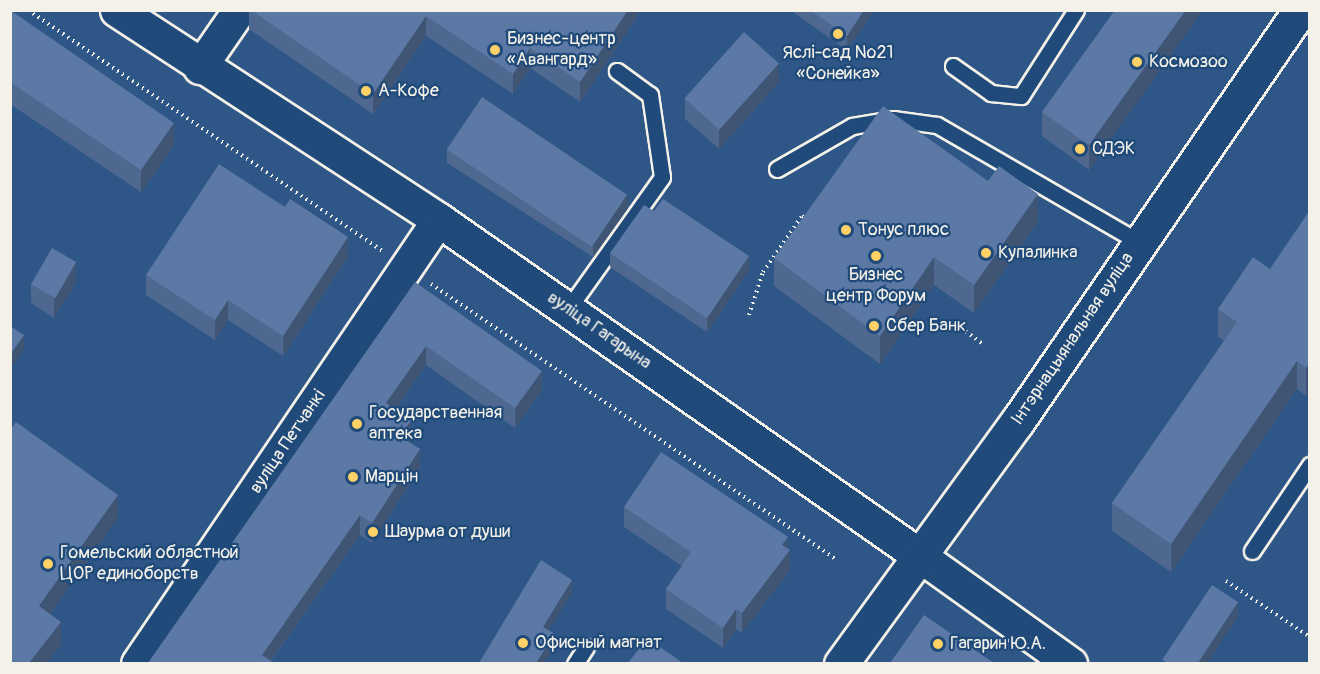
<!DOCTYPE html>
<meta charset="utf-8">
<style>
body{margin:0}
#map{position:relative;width:1320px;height:674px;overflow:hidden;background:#2e5686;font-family:Pangolin,sans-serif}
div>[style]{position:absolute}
.path>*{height:4px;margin-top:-2px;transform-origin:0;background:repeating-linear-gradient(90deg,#f4f1e8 0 1.5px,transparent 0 6px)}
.roads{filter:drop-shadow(2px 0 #f4f1e8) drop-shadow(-2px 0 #f4f1e8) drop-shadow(0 2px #f4f1e8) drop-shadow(0 -2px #f4f1e8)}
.lane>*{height:15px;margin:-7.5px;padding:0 7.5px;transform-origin:7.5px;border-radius:7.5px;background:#1f4a7a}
.street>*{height:32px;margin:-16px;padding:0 16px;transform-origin:16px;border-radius:16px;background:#1f4a7a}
.secondary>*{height:33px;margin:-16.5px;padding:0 16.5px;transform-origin:16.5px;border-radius:16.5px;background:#1f4a7a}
.primary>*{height:33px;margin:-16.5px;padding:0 16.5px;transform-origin:16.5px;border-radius:16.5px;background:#1f4a7a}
.wall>*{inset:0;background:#4f688f}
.shaded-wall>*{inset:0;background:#405574}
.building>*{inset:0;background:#5c79a6;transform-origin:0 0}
.dots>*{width:16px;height:16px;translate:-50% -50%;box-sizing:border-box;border:3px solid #1f4a7a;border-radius:50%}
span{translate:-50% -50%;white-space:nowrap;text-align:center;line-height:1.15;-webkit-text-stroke:4.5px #1f4a7a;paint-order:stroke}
.poi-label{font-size:18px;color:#f4f1e8}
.left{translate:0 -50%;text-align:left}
.street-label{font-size:18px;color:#f4f1e8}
.frame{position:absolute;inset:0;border:12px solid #f4f1e8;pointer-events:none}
</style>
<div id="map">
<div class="path">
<div style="left:28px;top:10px;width:428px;rotate:34.2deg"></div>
<div style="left:431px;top:284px;width:491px;rotate:34.2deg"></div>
<div style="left:749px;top:315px;width:45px;rotate:-72deg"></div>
<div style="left:763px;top:272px;width:68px;rotate:-55.1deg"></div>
<div style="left:802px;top:216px;width:6px;rotate:31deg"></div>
<div style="left:956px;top:324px;width:36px;rotate:37deg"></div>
<div style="left:1226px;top:581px;width:101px;rotate:33.7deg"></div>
</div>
<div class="roads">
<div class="lane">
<div style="left:953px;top:66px;width:47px;rotate:35.4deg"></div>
<div style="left:991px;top:93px;width:30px;rotate:6deg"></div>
<div style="left:1021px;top:96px;width:102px;rotate:-57.4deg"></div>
<div style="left:777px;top:169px;width:86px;rotate:-29.8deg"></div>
<div style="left:852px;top:126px;width:42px;rotate:-9.7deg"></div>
<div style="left:893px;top:119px;width:44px;rotate:7.8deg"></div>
<div style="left:937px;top:125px;width:233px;rotate:30.1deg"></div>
<div style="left:568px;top:309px;width:162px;rotate:-54.5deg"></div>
<div style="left:662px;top:177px;width:83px;rotate:-98.3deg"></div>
<div style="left:650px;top:95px;width:41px;rotate:-144deg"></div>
<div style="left:1252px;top:551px;width:104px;rotate:-56deg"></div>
<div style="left:575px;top:664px;width:20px;rotate:-57deg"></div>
</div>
<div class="street">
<div style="left:200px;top:68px;width:70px;rotate:-55.4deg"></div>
<div style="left:920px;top:556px;width:186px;rotate:35.6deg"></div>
<div style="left:138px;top:664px;width:536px;rotate:-55.87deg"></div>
</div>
<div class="secondary">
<div style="left:117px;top:10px;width:384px;rotate:33.1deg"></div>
<div style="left:439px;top:220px;width:587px;rotate:34.94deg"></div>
</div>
<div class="primary">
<div style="left:841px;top:664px;width:299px;rotate:-54deg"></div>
<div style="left:1017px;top:422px;width:500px;rotate:-55.5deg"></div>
</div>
</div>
<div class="wall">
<div style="clip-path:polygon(10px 10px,174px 145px,141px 192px,10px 104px)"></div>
<div style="clip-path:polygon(249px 10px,638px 10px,638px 15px,580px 102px,530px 68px,513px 94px,426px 36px,373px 114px,249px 29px)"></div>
<div style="clip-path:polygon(790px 10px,874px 10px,847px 50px)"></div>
<div style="clip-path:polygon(1115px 10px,1089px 170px,1042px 136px,1042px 112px)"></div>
<div style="clip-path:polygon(779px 82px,719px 149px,685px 119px,685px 99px)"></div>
<div style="clip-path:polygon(447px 149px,628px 208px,593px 257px,447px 163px)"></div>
<div style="clip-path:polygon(285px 207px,348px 257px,283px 356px,228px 320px,215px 340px,146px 295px,146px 275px)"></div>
<div style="clip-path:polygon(1310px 210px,1306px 396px,1297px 389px,1171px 572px,1112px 531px,1112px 503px,1224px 341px,1218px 337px,1218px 309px,1270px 269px)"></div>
<div style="clip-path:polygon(654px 211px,749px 270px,707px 332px,610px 267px,610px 253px)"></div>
<div style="clip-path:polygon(1038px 222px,974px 313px,934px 285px,880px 364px,774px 286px,774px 258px)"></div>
<div style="clip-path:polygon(76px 282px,54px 318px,31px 303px,31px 284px)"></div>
<div style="clip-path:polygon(415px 282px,542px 390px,515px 428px,426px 365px,395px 410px,411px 441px,410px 442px,420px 468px,372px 543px,360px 535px,271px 661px,148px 663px)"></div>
<div style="clip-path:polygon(624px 507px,788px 549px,790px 570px,742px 633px,736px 629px,723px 648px,666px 609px,666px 589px,682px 566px,624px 527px)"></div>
</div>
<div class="shaded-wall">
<div style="clip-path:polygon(628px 10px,638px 10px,638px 15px,580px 102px,580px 82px)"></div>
<div style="clip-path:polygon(864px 10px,874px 10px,847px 50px,847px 36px)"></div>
<div style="clip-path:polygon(1186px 10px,1203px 10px,1089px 170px,1089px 145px)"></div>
<div style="clip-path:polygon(426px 16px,426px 36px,373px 114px,373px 94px)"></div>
<div style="clip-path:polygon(530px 48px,530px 68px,513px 94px,513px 74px)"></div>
<div style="clip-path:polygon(779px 63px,779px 82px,719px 149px,719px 130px)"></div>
<div style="clip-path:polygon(174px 123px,174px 145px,141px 192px,141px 170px)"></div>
<div style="clip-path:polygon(628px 194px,628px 208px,593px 257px,593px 243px)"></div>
<div style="clip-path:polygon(1038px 194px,1038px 222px,974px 313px,974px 285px)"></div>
<div style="clip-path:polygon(348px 237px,348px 257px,283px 356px,283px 336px)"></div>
<div style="clip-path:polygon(749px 256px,749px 270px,707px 332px,707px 318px)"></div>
<div style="clip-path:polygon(934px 257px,934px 285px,880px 364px,880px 336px)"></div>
<div style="clip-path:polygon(76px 262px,76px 282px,54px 318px,54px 298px)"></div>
<div style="clip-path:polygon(228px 300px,228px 320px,215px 340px,215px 320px)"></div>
<div style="clip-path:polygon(24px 335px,24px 349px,10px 369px,10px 355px)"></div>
<div style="clip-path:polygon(426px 346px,426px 365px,386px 423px,386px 403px)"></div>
<div style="clip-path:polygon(1297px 361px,1297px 389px,1171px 572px,1171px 544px)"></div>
<div style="clip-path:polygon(1310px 363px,1310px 391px,1306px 396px,1306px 368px)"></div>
<div style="clip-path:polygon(542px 371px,542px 390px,515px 428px,515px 408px)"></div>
<div style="clip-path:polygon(411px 421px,411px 441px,400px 455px,400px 436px)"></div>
<div style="clip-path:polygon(420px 449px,420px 468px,372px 543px,372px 523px)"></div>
<div style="clip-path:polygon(118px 495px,118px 518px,39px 630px,39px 606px)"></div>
<div style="clip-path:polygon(360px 515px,360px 535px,269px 663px,262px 655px)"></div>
<div style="clip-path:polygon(788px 537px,788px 554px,790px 550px,790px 570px,742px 633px,742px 613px)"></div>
<div style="clip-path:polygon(572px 580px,572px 593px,543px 639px,543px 627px)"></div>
<div style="clip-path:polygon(1238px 602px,1238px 616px,1207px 663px,1198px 663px)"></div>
<div style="clip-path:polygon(736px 609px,736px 629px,723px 648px,723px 628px)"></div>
<div style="clip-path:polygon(61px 622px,61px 645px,47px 663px,29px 663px)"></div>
<div style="clip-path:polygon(555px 634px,555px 647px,544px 663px,536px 663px)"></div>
</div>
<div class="building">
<div style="clip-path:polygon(10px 10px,174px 123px,141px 170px,10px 82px)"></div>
<div style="clip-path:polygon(251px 10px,348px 11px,628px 10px,580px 82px,530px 48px,513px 74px,426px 16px,373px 94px)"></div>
<div style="clip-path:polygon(810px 10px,864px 10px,847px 36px)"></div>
<div style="clip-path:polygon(1115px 10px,1186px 10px,1089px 145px,1042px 112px)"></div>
<div style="left:744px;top:32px;width:47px;height:89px;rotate:42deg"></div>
<div style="left:482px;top:97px;width:175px;height:63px;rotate:34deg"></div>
<div style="clip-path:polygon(883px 106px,988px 181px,999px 166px,1038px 194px,974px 285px,934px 257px,880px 336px,774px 258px)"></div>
<div style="clip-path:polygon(219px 164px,285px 207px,290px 199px,348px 237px,283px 336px,228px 300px,215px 320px,146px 275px)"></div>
<div style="clip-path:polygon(663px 199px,749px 256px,707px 318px,610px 253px,644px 205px,654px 211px)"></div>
<div style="clip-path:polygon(1310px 210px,1310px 363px,1306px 368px,1297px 361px,1171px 544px,1112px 503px,1237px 322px,1218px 309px,1253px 257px,1270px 269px)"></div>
<div style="left:52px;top:248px;width:28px;height:42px;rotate:30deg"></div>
<div style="clip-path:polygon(415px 282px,542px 371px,515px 408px,426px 346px,386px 403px,411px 421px,400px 436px,420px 449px,372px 523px,360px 515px,262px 655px,274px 663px,148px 663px)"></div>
<div style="clip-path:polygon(10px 326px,24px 335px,10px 355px)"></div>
<div style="clip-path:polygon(16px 422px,118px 495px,39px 606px,61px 622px,29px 663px,10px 663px,10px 430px)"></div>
<div style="clip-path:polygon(661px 452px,788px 537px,782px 545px,790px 550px,742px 613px,736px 609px,723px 628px,666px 589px,691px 552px,624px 507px)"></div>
<div style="clip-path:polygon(541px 560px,572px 580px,543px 627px,555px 634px,536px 663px,479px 663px)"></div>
<div style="clip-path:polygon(1212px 585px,1238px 602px,1198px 663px,1168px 663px,1162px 660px)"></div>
<div style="clip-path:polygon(924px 615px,994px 663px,890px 663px)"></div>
<div style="clip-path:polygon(647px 638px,683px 663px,628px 663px)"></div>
</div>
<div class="dots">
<div style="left:838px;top:34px;background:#ffd166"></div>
<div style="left:495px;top:50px;background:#ffd166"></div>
<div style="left:1137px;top:62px;background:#ffd166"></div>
<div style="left:366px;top:91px;background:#ffd166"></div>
<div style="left:1080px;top:149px;background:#ffd166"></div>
<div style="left:846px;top:230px;background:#ffd166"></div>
<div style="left:986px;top:253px;background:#ffd166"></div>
<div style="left:876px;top:256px;background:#ffd166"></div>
<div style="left:874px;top:326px;background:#ffd166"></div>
<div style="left:357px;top:424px;background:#ffd166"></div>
<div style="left:353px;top:477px;background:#ffd166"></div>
<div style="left:373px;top:532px;background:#ffd166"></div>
<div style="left:48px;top:564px;background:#ffd166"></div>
<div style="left:523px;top:643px;background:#ffd166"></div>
<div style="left:938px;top:644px;background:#ffd166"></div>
</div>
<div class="poi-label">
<span class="left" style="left:507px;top:50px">Бизнес-центр<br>«Авангард»</span>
<span style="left:838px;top:64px">Яслі-сад №21<br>«Сонейка»</span>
<span class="left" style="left:1149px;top:62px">Космозоо</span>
<span class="left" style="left:378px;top:91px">А-Кофе</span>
<span class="left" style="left:1092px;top:149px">СДЭК</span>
<span class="left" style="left:858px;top:230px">Тонус плюс</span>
<span class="left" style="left:998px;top:253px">Купалинка</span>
<span style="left:876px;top:286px">Бизнес<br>центр Форум</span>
<span class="left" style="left:886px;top:326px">Сбер Банк</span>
<span class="left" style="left:369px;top:424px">Государственная<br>аптека</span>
<span class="left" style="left:365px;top:477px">Марцін</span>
<span class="left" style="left:385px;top:532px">Шаурма от души</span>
<span class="left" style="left:60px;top:564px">Гомельский областной<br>ЦОР единоборств</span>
<span class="left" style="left:535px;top:643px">Офисный магнат</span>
<span class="left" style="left:950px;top:644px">Гагарин Ю.А.</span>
</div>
<div class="street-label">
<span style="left:599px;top:331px;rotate:35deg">вуліца Гагарына</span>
<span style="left:1073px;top:339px;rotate:-56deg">Інтэрнацыянальная вуліца</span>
<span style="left:288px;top:442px;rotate:-56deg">вуліца Петчанкі</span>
</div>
<div class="frame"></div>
</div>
